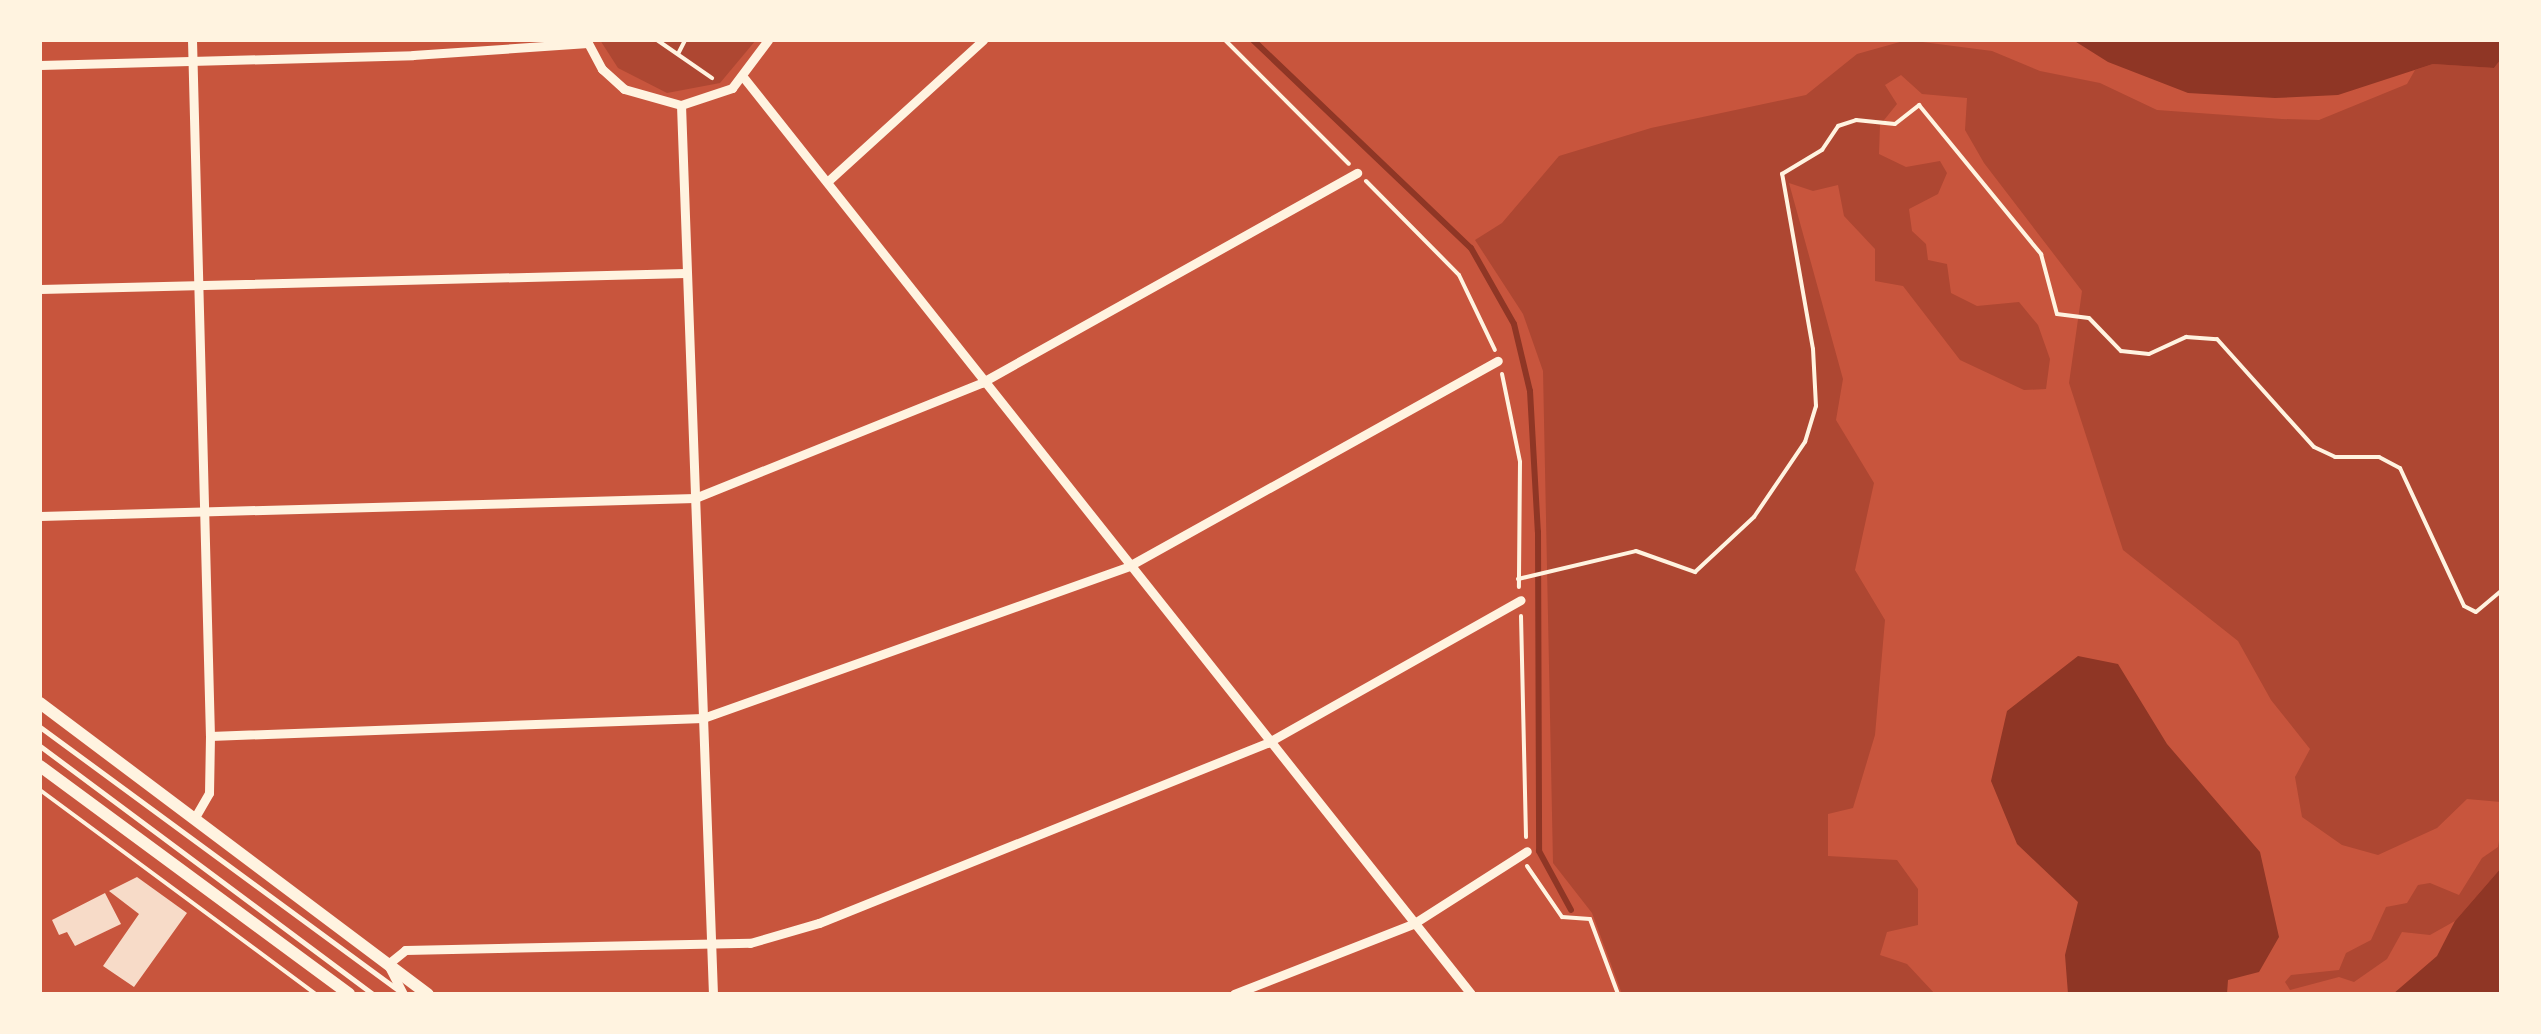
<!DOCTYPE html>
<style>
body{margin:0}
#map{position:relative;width:2541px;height:1034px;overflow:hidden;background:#c8553d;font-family:"Fira Sans Condensed",sans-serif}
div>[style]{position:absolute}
.green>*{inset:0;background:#ae4732}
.water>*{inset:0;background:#8f3625}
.stream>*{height:6px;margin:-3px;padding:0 3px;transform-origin:3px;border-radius:3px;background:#8f3625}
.building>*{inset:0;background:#f7dbc8}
.path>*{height:4px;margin:-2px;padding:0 2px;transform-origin:2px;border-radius:2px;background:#fff3e0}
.service>*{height:5px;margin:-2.5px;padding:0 2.5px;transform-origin:2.5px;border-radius:2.5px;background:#fff3e0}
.minor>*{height:9px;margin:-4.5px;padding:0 4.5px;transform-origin:4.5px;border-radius:4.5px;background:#fff3e0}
.secondary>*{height:12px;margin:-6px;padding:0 6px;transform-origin:6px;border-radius:6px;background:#fff3e0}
span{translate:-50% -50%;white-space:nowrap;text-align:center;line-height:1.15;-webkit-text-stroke:8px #fff3e0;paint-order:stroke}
.frame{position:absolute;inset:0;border:42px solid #fff3e0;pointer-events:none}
</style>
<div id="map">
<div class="green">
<div style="clip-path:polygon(600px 40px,756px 40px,720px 83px,667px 93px,618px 68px)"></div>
<div style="clip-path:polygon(1907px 40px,1992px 51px,2040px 71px,2100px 83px,2157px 110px,2282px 119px,2319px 120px,2407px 84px,2415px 70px,2433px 64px,2494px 68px,2501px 59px,2501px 802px,2467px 799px,2437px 828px,2378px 855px,2342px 845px,2302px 817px,2295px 777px,2310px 749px,2271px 700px,2238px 641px,2123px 550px,2069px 383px,2082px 291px,1984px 163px,1965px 130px,1967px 98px,1922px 94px,1901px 75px,1885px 85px,1897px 104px,1880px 125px,1879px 154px,1906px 167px,1940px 161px,1947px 173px,1938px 194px,1909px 209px,1912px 231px,1926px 244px,1928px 260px,1947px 264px,1951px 293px,1977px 306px,2019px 302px,2038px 325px,2050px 359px,2046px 389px,2024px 390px,1960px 360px,1903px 286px,1875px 281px,1875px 249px,1844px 216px,1838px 185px,1813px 191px,1789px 183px,1843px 379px,1836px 420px,1874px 483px,1855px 570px,1885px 620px,1875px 735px,1853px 808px,1828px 814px,1828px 856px,1897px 860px,1918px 889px,1918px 925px,1887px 932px,1880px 955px,1907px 964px,1935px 994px,1622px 994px,1592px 913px,1553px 863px,1543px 371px,1523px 314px,1475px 240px,1502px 223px,1559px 156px,1651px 128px,1806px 95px,1857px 54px)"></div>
<div style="clip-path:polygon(2501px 829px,2501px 868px,2455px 921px,2430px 935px,2402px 932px,2387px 959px,2354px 982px,2339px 977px,2290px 990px,2285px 982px,2291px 975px,2339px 970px,2346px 953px,2371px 940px,2386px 907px,2407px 903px,2418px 885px,2430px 883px,2459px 895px,2482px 858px,2498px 847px)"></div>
</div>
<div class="water">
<div style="clip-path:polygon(2073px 40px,2501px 40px,2501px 59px,2494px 68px,2433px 64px,2338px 95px,2275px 98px,2188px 93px,2108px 62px)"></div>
<div style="clip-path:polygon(2078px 656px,2118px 664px,2167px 744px,2260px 852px,2279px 937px,2259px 972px,2228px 980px,2227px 994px,2068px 994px,2065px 955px,2078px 902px,2017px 844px,1991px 781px,2007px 711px)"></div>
<div style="clip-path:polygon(2501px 868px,2501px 994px,2393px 994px,2437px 956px,2455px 921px)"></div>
</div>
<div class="stream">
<div style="left:1253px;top:40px;width:301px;rotate:43.7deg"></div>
<div style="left:1471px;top:248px;width:87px;rotate:60.5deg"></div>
<div style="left:1514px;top:324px;width:69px;rotate:76.6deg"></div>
<div style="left:1530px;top:391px;width:141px;rotate:86.8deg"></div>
<div style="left:1538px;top:532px;width:319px;rotate:89.8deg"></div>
<div style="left:1539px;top:851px;width:67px;rotate:61.5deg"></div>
</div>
<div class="building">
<div style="clip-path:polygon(137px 877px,187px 913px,134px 987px,103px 966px,139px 914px,109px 891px)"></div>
<div style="clip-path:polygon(105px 893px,121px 924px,75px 946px,67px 932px,59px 935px,52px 920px)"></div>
</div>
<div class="path">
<div style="left:657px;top:40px;width:67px;rotate:34.6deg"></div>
<div style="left:1225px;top:40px;width:175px;rotate:45deg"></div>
<div style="left:678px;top:54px;width:16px;rotate:-63deg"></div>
<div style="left:1366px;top:181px;width:132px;rotate:45.3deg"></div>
<div style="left:1459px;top:275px;width:83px;rotate:64.4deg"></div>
<div style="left:1502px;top:374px;width:90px;rotate:78.4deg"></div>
<div style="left:1520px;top:462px;width:125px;rotate:90.5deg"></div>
<div style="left:1518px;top:579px;width:121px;rotate:-13.3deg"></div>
<div style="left:1636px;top:551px;width:63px;rotate:19.6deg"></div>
<div style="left:1695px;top:572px;width:81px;rotate:-43deg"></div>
<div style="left:1754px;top:517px;width:91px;rotate:-55.8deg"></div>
<div style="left:1805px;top:442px;width:38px;rotate:-73deg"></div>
<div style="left:1816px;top:406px;width:57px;rotate:-93deg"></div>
<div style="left:1813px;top:349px;width:178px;rotate:-100deg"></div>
<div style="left:1782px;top:174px;width:47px;rotate:-31deg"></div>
<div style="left:1822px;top:150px;width:29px;rotate:-56deg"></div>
<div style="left:1838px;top:126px;width:19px;rotate:-18deg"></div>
<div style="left:1856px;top:120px;width:39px;rotate:6deg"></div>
<div style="left:1895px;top:124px;width:31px;rotate:-38deg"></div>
<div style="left:1919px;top:105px;width:193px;rotate:50.7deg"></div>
<div style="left:2041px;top:254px;width:62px;rotate:75.1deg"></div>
<div style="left:2057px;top:314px;width:32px;rotate:7deg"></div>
<div style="left:2089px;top:318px;width:46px;rotate:45.9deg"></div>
<div style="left:2121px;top:351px;width:28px;rotate:6deg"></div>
<div style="left:2149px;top:354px;width:41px;rotate:-24.7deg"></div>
<div style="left:2186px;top:337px;width:31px;rotate:4deg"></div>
<div style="left:2217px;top:339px;width:145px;rotate:48.1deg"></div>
<div style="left:2314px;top:447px;width:23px;rotate:25deg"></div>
<div style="left:2335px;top:457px;width:44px"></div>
<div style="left:2379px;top:457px;width:24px;rotate:28deg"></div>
<div style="left:2400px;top:468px;width:152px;rotate:65.1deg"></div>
<div style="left:2464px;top:606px;width:13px;rotate:27deg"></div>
<div style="left:2476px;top:612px;width:33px;rotate:-40deg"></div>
<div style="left:1521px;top:616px;width:221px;rotate:88.7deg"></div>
<div style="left:40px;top:790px;width:343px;rotate:36.5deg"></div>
<div style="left:1527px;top:866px;width:62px;rotate:55.5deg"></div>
<div style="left:1562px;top:917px;width:28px;rotate:4deg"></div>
<div style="left:1590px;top:919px;width:80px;rotate:69.5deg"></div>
</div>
<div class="service">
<div style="left:40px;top:727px;width:443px;rotate:36.3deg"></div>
<div style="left:40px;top:746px;width:415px;rotate:36.7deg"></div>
</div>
<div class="minor">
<div style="left:192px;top:40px;width:696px;rotate:88.52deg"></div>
<div style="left:210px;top:736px;width:57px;rotate:91deg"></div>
<div style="left:209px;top:793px;width:30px;rotate:120deg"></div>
<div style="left:587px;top:41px;width:32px;rotate:62deg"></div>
<div style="left:602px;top:69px;width:30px;rotate:42deg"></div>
<div style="left:624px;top:89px;width:59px;rotate:15.7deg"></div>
<div style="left:681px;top:105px;width:54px;rotate:-18.4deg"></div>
<div style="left:732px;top:88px;width:60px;rotate:-53.1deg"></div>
<div style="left:40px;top:65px;width:373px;rotate:-1.5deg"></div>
<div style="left:413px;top:55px;width:175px;rotate:-3.9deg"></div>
<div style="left:744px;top:78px;width:1169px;rotate:51.56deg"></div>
<div style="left:681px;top:105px;width:890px;rotate:87.94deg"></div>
<div style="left:827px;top:182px;width:211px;rotate:-42.3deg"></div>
<div style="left:40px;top:289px;width:646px;rotate:-1.42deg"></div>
<div style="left:40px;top:516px;width:655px;rotate:-1.57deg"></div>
<div style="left:695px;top:498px;width:308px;rotate:-21.9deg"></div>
<div style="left:981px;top:383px;width:431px;rotate:-29.2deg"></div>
<div style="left:210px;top:736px;width:493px;rotate:-2.1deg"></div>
<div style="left:703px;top:718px;width:452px;rotate:-19.6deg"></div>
<div style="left:1129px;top:566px;width:422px;rotate:-29.1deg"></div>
<div style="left:403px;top:994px;width:34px;rotate:-117deg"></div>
<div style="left:388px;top:964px;width:22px;rotate:-39deg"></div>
<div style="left:405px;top:950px;width:345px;rotate:-1.2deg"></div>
<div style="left:750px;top:943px;width:72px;rotate:-16.2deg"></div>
<div style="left:819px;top:923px;width:483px;rotate:-21.9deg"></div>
<div style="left:1267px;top:743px;width:291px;rotate:-29.4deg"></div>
<div style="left:1234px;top:994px;width:192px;rotate:-21.4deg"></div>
<div style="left:1413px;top:924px;width:135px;rotate:-32.6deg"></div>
</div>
<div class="secondary">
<div style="left:40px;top:703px;width:485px;rotate:36.9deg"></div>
<div style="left:40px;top:766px;width:384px;rotate:36.4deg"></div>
</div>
<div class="frame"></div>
</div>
